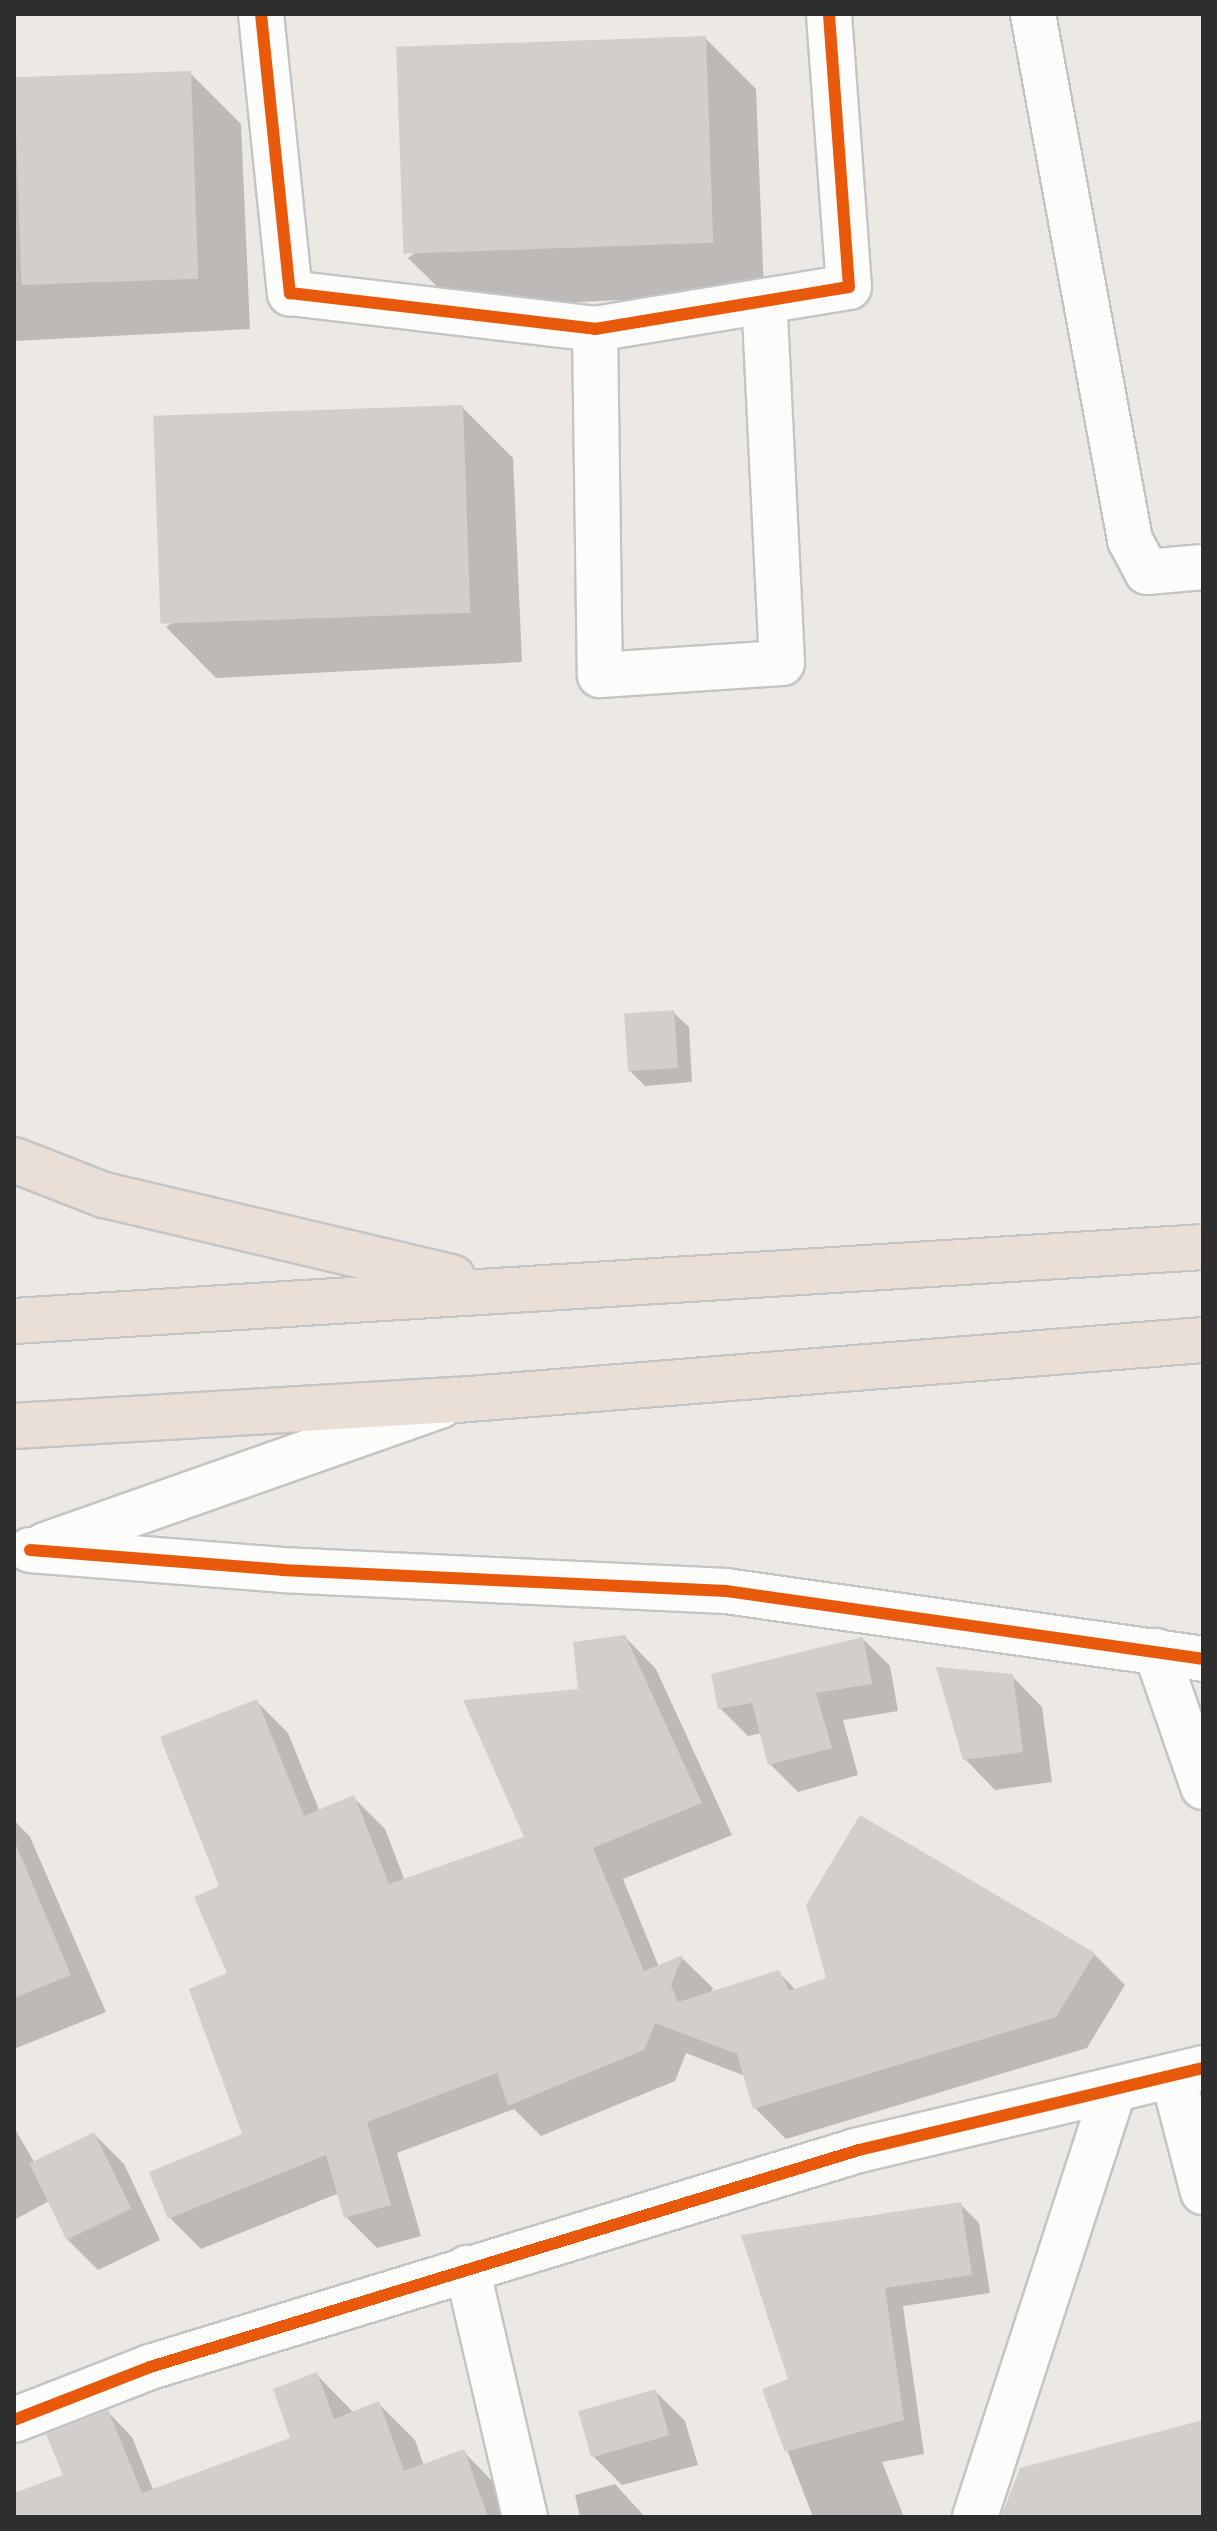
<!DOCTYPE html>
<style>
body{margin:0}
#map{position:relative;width:1217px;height:2531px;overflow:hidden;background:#ece8e4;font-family:"Open Sans",sans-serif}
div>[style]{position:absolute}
.shadow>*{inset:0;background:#0003}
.building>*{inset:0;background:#d1cecb;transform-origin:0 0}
.roads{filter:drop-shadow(2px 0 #c5c4c5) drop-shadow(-2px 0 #c5c4c5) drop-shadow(0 2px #c5c4c5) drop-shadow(0 -2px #c5c4c5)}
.minor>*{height:44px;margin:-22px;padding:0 22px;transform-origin:22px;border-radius:22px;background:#fcfcfb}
.highway>*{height:44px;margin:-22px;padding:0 22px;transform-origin:22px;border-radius:22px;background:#eadfd6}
.cycleway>*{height:12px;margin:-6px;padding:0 6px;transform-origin:6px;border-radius:6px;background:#e8590c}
span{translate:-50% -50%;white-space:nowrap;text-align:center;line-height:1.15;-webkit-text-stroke:6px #fff;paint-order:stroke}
.frame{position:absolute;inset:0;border:16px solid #2e2e2e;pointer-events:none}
</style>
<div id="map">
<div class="shadow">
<div style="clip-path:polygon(705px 38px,756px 89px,764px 293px,459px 308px,408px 258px)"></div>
<div style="clip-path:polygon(190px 73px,241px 124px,250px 329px,14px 341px,14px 82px)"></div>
<div style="clip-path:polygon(462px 407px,513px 458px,522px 662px,216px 678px,166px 627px)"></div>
<div style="clip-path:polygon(673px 1012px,689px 1027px,692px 1082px,645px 1086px,629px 1070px)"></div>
<div style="clip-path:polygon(625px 1637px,656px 1669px,732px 1835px,623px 1879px,659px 1967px,682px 1958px,713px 1988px,710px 1994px,778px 1972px,797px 1991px,1094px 1954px,1125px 1985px,1087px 2048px,786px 2139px,755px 2108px,745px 2076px,686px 2053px,675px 2081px,541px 2136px,514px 2109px,397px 2153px,421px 2236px,377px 2248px,346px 2217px,339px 2193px,201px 2249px,170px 2218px,244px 2136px,221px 1887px,256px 1701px,288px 1733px,320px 1812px,354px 1798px,385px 1829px,405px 1881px,527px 1838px,580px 1690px)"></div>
<div style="clip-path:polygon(863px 1639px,890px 1666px,898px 1711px,843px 1720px,858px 1775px,798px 1792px,770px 1764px,762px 1733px,748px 1736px,720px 1708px)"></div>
<div style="clip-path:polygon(1012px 1676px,1042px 1707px,1052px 1782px,995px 1790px,965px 1759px)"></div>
<div style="clip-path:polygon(14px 1820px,30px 1837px,106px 2012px,14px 2049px)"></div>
<div style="clip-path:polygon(14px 2127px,34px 2162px,94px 2134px,124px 2164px,160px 2240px,98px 2270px,68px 2240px,49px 2201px,14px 2220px)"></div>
<div style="clip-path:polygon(960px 2204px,979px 2223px,990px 2293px,903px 2306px,924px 2454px,882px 2462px,904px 2517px,813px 2517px,764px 2390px,790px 2380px)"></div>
<div style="clip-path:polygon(316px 2374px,354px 2413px,379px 2404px,415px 2440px,424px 2466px,463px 2451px,499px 2488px,510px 2517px,176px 2517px,293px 2439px)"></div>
<div style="clip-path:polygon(655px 2391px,685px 2421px,698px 2465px,622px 2485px,592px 2455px)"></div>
<div style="clip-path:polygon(108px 2412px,132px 2437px,164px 2517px,33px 2517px)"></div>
<div style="clip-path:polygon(615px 2484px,645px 2517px,580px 2517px,575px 2495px)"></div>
</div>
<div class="building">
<div style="left:706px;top:36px;width:207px;height:310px;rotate:88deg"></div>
<div style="left:191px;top:71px;width:208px;height:177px;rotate:88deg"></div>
<div style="left:463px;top:405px;width:208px;height:310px;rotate:88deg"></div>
<div style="left:674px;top:1010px;width:58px;height:50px;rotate:86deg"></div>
<div style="clip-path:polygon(625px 1635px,702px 1803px,593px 1848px,644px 1971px,683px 1955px,671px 1985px,678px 2002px,779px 1970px,789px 1991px,826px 1978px,806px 1905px,860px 1815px,1095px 1953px,1056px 2017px,753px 2109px,737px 2054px,655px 2023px,644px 2050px,508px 2106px,497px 2073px,367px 2122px,391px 2205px,344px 2218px,326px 2155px,168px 2219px,149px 2172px,242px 2134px,189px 1989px,227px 1973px,194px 1897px,219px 1886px,160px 1737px,257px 1699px,304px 1816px,354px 1795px,389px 1884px,524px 1837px,463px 1700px,578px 1689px,573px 1642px)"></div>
<div style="clip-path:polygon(863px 1637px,872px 1684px,816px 1693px,832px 1748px,768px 1765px,752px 1703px,718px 1709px,711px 1674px)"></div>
<div style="clip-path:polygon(936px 1667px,1013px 1674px,1023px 1752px,963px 1760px)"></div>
<div style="clip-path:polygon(14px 1840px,71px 1975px,14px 1998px)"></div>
<div style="left:94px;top:2132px;width:85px;height:72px;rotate:64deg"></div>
<div style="clip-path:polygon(961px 2202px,972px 2275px,885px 2288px,904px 2420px,785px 2452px,762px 2389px,788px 2379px,741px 2235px)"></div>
<div style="clip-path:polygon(317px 2372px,334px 2419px,379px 2401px,404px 2471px,464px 2449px,488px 2517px,14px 2517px,14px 2493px,63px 2475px,46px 2434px,108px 2410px,142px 2493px,290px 2438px,273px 2389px)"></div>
<div style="left:656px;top:2389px;width:48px;height:81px;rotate:74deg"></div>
<div style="clip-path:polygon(1203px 2420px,1203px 2517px,1001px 2517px,1020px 2468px)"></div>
</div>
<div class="roads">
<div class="minor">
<div style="left:261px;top:14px;width:281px;rotate:84.1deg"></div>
<div style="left:290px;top:293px;width:307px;rotate:6.7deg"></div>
<div style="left:595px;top:329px;width:257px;rotate:-9.4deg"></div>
<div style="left:849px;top:287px;width:274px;rotate:-94.2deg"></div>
<div style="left:1033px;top:14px;width:535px;rotate:79.55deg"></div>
<div style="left:1130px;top:540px;width:36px;rotate:62deg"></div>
<div style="left:1147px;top:572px;width:56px;rotate:-5.1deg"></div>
<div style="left:595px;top:329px;width:346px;rotate:89.2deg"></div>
<div style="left:600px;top:675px;width:182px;rotate:-3.8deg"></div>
<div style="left:782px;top:663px;width:362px;rotate:-92.8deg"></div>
<div style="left:45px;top:1545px;width:419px;rotate:-19.4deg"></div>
<div style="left:30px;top:1550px;width:253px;rotate:4.5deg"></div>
<div style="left:282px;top:1570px;width:444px;rotate:2.7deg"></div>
<div style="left:726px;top:1591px;width:482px;rotate:8.1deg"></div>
<div style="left:1156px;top:1651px;width:144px;rotate:70.9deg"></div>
<div style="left:1173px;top:2077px;width:119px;rotate:75.4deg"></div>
<div style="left:467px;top:2268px;width:256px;rotate:76.9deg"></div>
<div style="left:14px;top:2420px;width:146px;rotate:-21.3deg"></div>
<div style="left:150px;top:2367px;width:741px;rotate:-17.02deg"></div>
<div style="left:859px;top:2150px;width:354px;rotate:-13.4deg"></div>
<div style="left:975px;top:2517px;width:449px;rotate:-72deg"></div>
</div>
<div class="highway">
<div style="left:14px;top:1160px;width:97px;rotate:21.3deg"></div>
<div style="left:104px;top:1195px;width:358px;rotate:13.3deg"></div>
<div style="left:14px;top:1321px;width:1191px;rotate:-3.56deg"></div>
<div style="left:14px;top:1426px;width:444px;rotate:-3.4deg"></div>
<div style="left:457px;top:1400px;width:748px;rotate:-4.6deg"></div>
</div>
</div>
<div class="cycleway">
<div style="left:261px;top:14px;width:281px;rotate:84.1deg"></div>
<div style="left:290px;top:293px;width:307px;rotate:6.7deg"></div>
<div style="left:595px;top:329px;width:257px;rotate:-9.4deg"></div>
<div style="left:849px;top:287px;width:274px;rotate:-94.2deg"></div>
<div style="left:30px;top:1550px;width:253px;rotate:4.5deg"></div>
<div style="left:282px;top:1570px;width:444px;rotate:2.7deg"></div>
<div style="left:726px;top:1591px;width:482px;rotate:8.1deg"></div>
<div style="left:14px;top:2420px;width:146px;rotate:-21.3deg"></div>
<div style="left:150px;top:2367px;width:741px;rotate:-17.02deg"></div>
<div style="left:859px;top:2150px;width:354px;rotate:-13.4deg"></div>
</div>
<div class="frame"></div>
</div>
